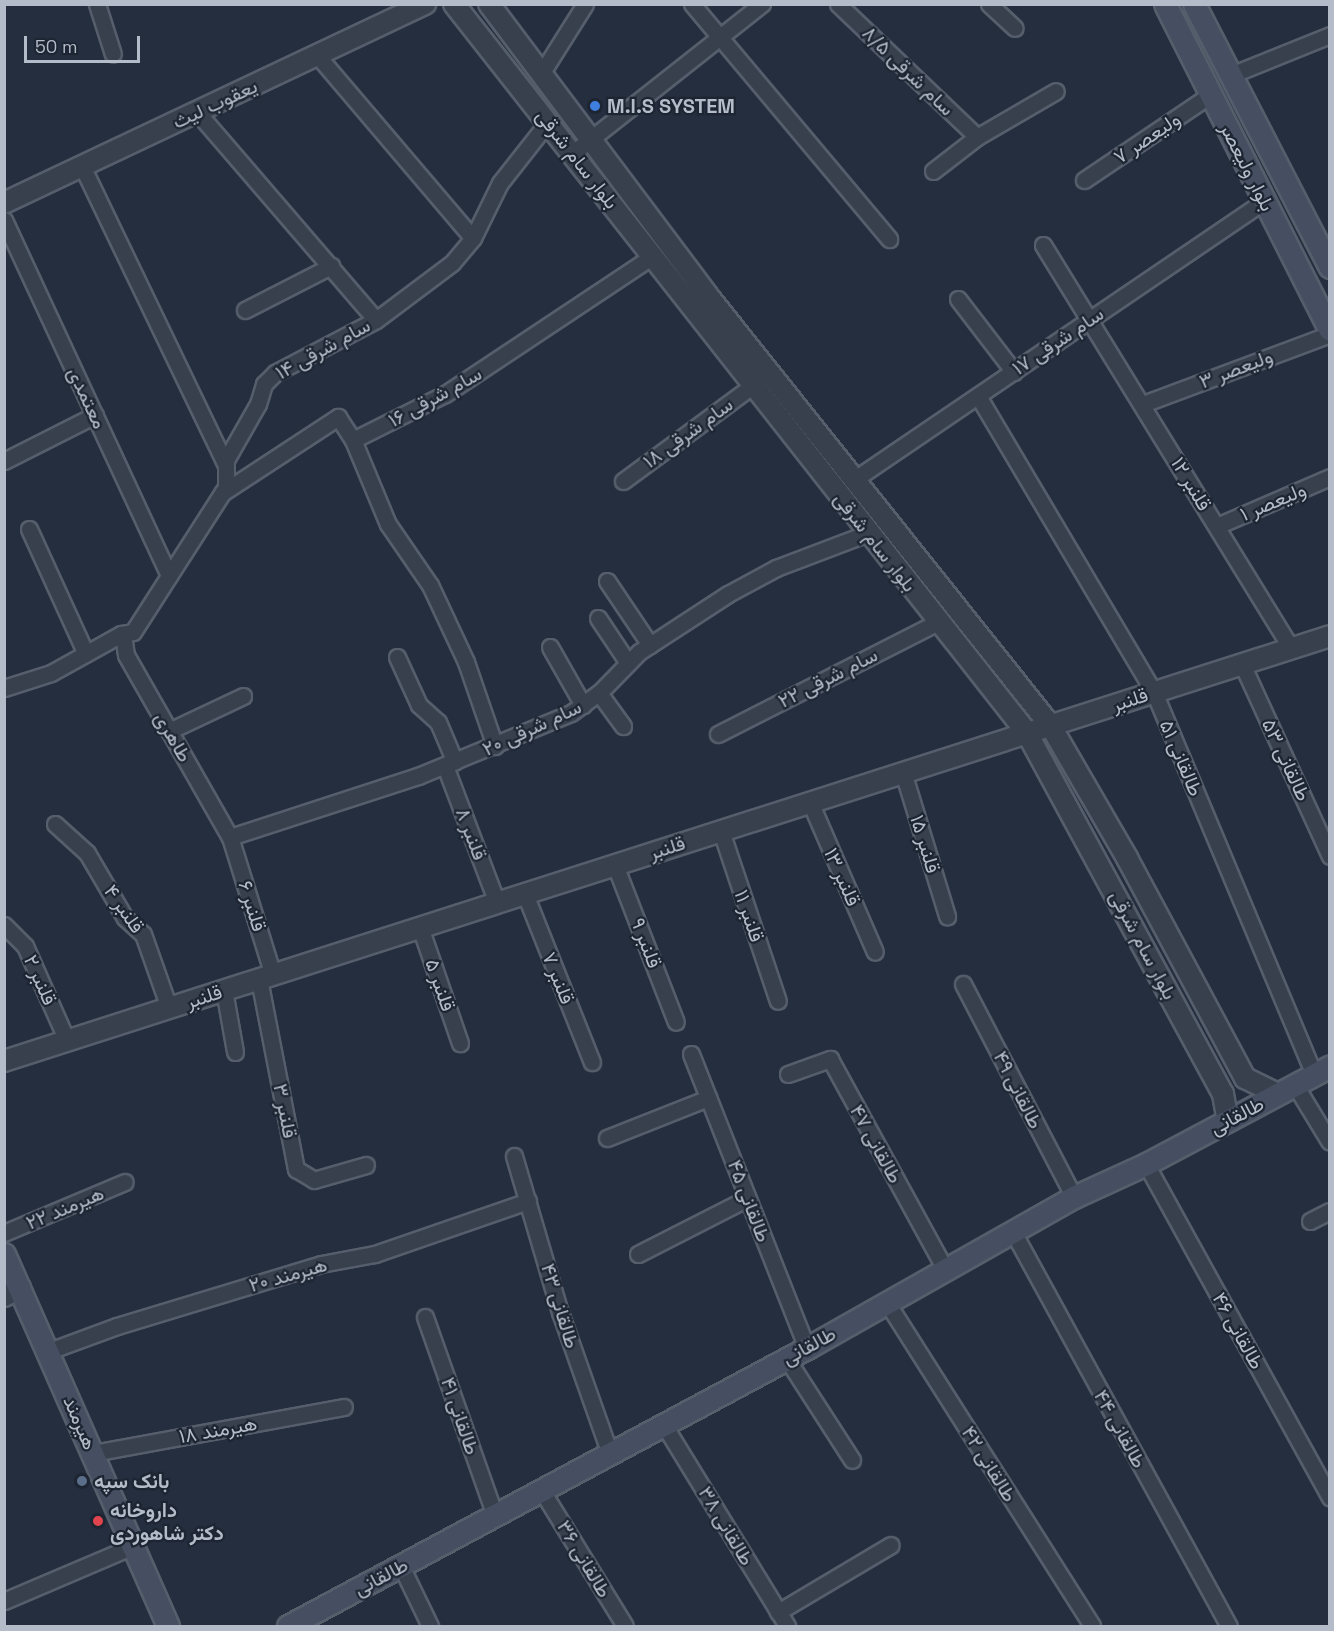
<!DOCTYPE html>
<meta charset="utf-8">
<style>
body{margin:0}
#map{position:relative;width:1334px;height:1631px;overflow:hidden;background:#242e3e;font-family:"Space Grotesk",Vazirmatn,sans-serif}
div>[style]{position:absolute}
.roads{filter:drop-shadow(2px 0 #565e6c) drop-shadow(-2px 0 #565e6c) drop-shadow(0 2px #565e6c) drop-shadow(0 -2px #565e6c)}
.minor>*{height:15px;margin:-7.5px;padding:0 7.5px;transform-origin:7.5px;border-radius:7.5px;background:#38404e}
.tertiary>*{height:20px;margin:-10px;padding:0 10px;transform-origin:10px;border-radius:10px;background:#38404e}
.secondary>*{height:21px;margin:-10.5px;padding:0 10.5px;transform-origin:10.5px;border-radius:10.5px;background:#464f61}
.dots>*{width:16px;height:16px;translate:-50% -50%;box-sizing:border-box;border:3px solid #1d2533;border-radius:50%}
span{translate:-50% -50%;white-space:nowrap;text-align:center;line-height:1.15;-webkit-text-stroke:4.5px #1d2533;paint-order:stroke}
.street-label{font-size:20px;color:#b4bbc9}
.poi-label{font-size:20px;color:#b4bbc9;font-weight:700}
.left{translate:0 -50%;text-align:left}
.frame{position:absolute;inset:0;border:6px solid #b4bbc9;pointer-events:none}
.scale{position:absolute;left:24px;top:36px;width:116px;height:27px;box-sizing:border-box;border:3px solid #b4bbc9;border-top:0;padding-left:8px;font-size:18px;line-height:21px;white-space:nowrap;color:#b4bbc9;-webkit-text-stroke:4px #1d2533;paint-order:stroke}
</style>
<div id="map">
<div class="roads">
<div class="minor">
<div style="left:97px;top:4px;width:52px;rotate:72.3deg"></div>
<div style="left:692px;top:4px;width:307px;rotate:50deg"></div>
<div style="left:838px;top:4px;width:192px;rotate:43.7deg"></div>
<div style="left:989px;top:4px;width:35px;rotate:43deg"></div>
<div style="left:317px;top:55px;width:240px;rotate:49.6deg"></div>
<div style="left:541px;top:74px;width:83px;rotate:-57.8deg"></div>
<div style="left:1231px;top:75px;width:107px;rotate:-22deg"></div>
<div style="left:197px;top:112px;width:274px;rotate:49.3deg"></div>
<div style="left:573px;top:153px;width:241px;rotate:-38.3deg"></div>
<div style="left:82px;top:166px;width:332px;rotate:64.3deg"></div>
<div style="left:933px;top:171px;width:56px;rotate:-37.7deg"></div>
<div style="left:977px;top:137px;width:91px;rotate:-30.2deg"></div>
<div style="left:1084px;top:180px;width:152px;rotate:-34deg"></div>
<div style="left:4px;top:220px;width:392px;rotate:65.1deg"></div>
<div style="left:1043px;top:245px;width:473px;rotate:58.4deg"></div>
<div style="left:958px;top:299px;width:92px;rotate:52.5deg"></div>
<div style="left:245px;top:310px;width:97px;rotate:-27.1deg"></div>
<div style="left:978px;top:396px;width:344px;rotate:59.3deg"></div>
<div style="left:1154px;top:692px;width:415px;rotate:67.3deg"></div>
<div style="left:1143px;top:404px;width:200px;rotate:-20.5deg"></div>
<div style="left:353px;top:440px;width:91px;rotate:67.4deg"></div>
<div style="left:388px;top:524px;width:74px;rotate:55.5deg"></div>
<div style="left:430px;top:585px;width:85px;rotate:64.9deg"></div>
<div style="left:466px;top:662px;width:89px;rotate:71deg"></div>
<div style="left:4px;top:461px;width:102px;rotate:-26.8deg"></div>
<div style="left:623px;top:481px;width:162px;rotate:-36.4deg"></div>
<div style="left:852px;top:481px;width:498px;rotate:-34.2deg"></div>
<div style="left:222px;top:493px;width:139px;rotate:-33.2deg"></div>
<div style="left:338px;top:417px;width:27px;rotate:57deg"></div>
<div style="left:353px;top:440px;width:103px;rotate:-26.6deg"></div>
<div style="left:445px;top:394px;width:250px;rotate:-33.6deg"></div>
<div style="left:1217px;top:526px;width:123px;rotate:-23.4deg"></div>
<div style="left:29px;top:529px;width:137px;rotate:65.5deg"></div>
<div style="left:607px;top:581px;width:77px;rotate:56.1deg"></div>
<div style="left:598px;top:618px;width:54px;rotate:56.3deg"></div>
<div style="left:123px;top:634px;width:21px;rotate:82deg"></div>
<div style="left:126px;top:655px;width:210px;rotate:60.3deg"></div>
<div style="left:230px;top:837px;width:145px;rotate:72.7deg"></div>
<div style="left:550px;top:647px;width:67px;rotate:60.4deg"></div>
<div style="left:397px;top:657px;width:53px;rotate:65.4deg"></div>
<div style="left:419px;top:705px;width:25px;rotate:42deg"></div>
<div style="left:438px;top:722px;width:43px;rotate:67deg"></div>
<div style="left:1242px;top:664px;width:211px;rotate:65.4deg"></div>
<div style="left:4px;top:688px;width:49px;rotate:-17.7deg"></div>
<div style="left:51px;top:673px;width:80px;rotate:-29.1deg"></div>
<div style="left:121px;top:634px;width:12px;rotate:-9deg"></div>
<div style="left:133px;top:632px;width:172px;rotate:-57.3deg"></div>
<div style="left:226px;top:487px;width:27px;rotate:-90deg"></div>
<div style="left:226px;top:460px;width:64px;rotate:-60.3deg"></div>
<div style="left:258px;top:404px;width:21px;rotate:-73deg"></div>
<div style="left:264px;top:384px;width:16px;rotate:-45deg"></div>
<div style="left:275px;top:373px;width:114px;rotate:-27.7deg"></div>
<div style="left:376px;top:320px;width:95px;rotate:-36.9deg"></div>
<div style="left:452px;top:263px;width:33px;rotate:-50deg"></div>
<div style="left:473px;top:238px;width:61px;rotate:-63.9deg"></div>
<div style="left:500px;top:183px;width:78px;rotate:-51.8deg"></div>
<div style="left:599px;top:693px;width:41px;rotate:54deg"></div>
<div style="left:169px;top:731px;width:82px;rotate:-25.3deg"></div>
<div style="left:718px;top:734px;width:247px;rotate:-27deg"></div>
<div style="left:445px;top:766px;width:147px;rotate:69.2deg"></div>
<div style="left:903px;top:772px;width:151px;rotate:73deg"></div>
<div style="left:810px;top:802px;width:163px;rotate:66.6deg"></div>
<div style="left:55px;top:824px;width:43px;rotate:42.2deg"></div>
<div style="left:87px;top:853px;width:75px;rotate:59.7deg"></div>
<div style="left:125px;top:918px;width:24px;rotate:42deg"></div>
<div style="left:143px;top:934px;width:78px;rotate:70.6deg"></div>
<div style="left:721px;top:831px;width:179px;rotate:71.5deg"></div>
<div style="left:230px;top:837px;width:198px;rotate:-18deg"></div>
<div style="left:418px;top:776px;width:165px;rotate:-22.4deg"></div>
<div style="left:571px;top:713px;width:34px;rotate:-36deg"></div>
<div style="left:599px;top:693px;width:57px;rotate:-45.7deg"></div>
<div style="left:639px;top:652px;width:106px;rotate:-33.1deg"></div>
<div style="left:728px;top:594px;width:55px;rotate:-28.4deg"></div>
<div style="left:776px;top:568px;width:98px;rotate:-20.8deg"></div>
<div style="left:615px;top:865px;width:168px;rotate:68.8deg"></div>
<div style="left:525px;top:894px;width:181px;rotate:68.3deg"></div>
<div style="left:4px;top:925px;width:30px;rotate:45deg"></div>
<div style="left:25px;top:946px;width:104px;rotate:66.1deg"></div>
<div style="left:420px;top:927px;width:123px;rotate:71deg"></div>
<div style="left:259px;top:979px;width:194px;rotate:79deg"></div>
<div style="left:296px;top:1169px;width:21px;rotate:31deg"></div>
<div style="left:314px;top:1180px;width:54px;rotate:-16.1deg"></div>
<div style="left:963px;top:984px;width:240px;rotate:62.5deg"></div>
<div style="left:224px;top:990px;width:63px;rotate:79.9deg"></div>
<div style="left:691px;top:1054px;width:316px;rotate:68.5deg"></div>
<div style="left:788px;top:1074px;width:45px;rotate:-19.7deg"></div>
<div style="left:830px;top:1059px;width:237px;rotate:61.3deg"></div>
<div style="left:1295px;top:1085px;width:66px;rotate:58.7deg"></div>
<div style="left:607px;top:1138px;width:109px;rotate:-21.6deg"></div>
<div style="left:514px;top:1156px;width:163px;rotate:73.6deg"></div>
<div style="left:560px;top:1312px;width:151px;rotate:70.6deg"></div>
<div style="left:1146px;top:1164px;width:381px;rotate:61.1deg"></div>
<div style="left:1310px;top:1221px;width:22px;rotate:-27deg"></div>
<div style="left:1012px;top:1230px;width:452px;rotate:61.3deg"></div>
<div style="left:4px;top:1233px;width:131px;rotate:-22.9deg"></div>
<div style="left:638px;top:1254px;width:123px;rotate:-27deg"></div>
<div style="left:886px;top:1301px;width:385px;rotate:57.6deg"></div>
<div style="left:425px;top:1317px;width:211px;rotate:70.6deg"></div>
<div style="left:49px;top:1351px;width:72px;rotate:-20.2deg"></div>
<div style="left:117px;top:1326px;width:213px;rotate:-16.9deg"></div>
<div style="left:321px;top:1264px;width:55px;rotate:-10.5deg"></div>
<div style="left:375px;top:1254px;width:162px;rotate:-19.1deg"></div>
<div style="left:787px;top:1359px;width:120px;rotate:57.2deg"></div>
<div style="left:664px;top:1425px;width:236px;rotate:58.5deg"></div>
<div style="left:93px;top:1453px;width:255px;rotate:-10.4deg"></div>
<div style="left:542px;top:1491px;width:158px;rotate:58.4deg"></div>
<div style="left:401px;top:1566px;width:67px;rotate:64.2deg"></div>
<div style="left:4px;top:1601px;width:140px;rotate:-23.1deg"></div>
<div style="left:778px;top:1612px;width:131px;rotate:-30.7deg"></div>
</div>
<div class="tertiary">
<div style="left:454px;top:4px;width:927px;rotate:51.83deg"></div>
<div style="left:1027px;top:733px;width:411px;rotate:61.5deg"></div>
<div style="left:1223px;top:1094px;width:27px;rotate:80deg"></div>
<div style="left:489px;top:4px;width:365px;rotate:53.1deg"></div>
<div style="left:708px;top:296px;width:549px;rotate:51.44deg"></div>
<div style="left:1050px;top:725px;width:154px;rotate:59.9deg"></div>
<div style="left:1127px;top:858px;width:250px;rotate:61.8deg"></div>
<div style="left:1245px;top:1078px;width:37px;rotate:26deg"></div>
<div style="left:4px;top:203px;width:466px;rotate:-25.3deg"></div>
<div style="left:4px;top:1061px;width:1392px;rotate:-17.77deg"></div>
<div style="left:4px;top:1296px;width:18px;rotate:-27deg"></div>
</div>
<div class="secondary">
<div style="left:1165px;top:4px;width:365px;rotate:63.2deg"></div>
<div style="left:1194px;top:4px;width:296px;rotate:62.7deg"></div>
<div style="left:4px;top:1254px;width:407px;rotate:66.2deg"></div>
<div style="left:288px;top:1626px;width:589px;rotate:-28.18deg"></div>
<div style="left:807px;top:1348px;width:307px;rotate:-29.5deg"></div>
<div style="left:1074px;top:1197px;width:79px;rotate:-24.6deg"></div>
<div style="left:1146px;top:1164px;width:208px;rotate:-28deg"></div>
</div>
</div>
<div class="dots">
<div style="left:595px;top:106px;background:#3f7fe0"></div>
<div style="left:82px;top:1481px;background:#5c6f8a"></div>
<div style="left:98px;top:1521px;background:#e0444e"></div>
</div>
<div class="street-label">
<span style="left:908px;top:71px;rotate:44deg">سام شرقی ۸/۵</span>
<span style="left:215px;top:104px;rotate:-25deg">یعقوب لیث</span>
<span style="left:1147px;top:138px;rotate:-34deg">ولیعصر ۷</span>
<span style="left:577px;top:159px;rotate:52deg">بلوار سام شرقی</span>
<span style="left:1247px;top:167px;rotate:63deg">بلوار ولیعصر</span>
<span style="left:1058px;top:341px;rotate:-34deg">سام شرقی ۱۷</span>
<span style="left:323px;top:349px;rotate:-29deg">سام شرقی ۱۴</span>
<span style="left:1236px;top:369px;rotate:-21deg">ولیعصر ۳</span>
<span style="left:435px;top:397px;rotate:-29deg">سام شرقی ۱۶</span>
<span style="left:87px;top:398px;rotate:65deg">معتمدی</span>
<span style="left:688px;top:433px;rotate:-36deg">سام شرقی ۱۸</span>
<span style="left:1191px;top:484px;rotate:59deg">قلنبر ۱۲</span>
<span style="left:1273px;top:502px;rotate:-23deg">ولیعصر ۱</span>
<span style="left:875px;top:542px;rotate:52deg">بلوار سام شرقی</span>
<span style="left:828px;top:678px;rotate:-27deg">سام شرقی ۲۲</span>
<span style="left:1130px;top:700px;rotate:-18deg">قلنبر</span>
<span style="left:532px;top:728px;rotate:-25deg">سام شرقی ۲۰</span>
<span style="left:173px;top:737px;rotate:60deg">طاهری</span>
<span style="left:1181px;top:758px;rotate:67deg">طالقانی ۵۱</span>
<span style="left:1286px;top:760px;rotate:65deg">طالقانی ۵۳</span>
<span style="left:471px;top:834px;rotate:69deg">قلنبر ۸</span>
<span style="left:925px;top:844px;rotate:73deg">قلنبر ۱۵</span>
<span style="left:667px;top:848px;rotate:-18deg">قلنبر</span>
<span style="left:842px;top:877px;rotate:66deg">قلنبر ۱۳</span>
<span style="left:252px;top:906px;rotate:73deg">قلنبر ۶</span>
<span style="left:124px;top:909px;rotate:55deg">قلنبر ۴</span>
<span style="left:749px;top:916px;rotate:71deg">قلنبر ۱۱</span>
<span style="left:646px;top:943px;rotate:69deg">قلنبر ۹</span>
<span style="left:1143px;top:945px;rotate:62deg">بلوار سام شرقی</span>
<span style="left:558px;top:978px;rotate:68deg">قلنبر ۷</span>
<span style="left:40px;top:980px;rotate:66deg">قلنبر ۲</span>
<span style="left:440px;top:985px;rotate:71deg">قلنبر ۵</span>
<span style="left:204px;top:997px;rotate:-18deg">قلنبر</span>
<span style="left:1018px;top:1090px;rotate:63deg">طالقانی ۴۹</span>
<span style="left:285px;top:1111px;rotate:79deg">قلنبر ۳</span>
<span style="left:1237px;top:1116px;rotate:-28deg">طالقانی</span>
<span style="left:876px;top:1144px;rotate:61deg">طالقانی ۴۷</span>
<span style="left:749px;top:1201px;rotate:69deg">طالقانی ۴۵</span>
<span style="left:65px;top:1208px;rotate:-23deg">هیرمند ۲۲</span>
<span style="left:288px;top:1275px;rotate:-16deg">هیرمند ۲۰</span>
<span style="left:560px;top:1306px;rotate:73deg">طالقانی ۴۳</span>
<span style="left:1238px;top:1331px;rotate:61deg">طالقانی ۴۶</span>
<span style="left:809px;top:1346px;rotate:-29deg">طالقانی</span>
<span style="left:460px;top:1416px;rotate:71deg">طالقانی ۴۱</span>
<span style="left:80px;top:1423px;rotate:67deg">هیرمند</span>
<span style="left:1120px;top:1429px;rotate:61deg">طالقانی ۴۴</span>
<span style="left:218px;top:1430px;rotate:-10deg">هیرمند ۱۸</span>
<span style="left:989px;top:1464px;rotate:58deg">طالقانی ۴۲</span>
<span style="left:726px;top:1526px;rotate:59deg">طالقانی ۳۸</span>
<span style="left:584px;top:1559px;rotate:59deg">طالقانی ۳۶</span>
<span style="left:381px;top:1577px;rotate:-28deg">طالقانی</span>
</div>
<div class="poi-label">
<span class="left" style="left:607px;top:106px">M.I.S SYSTEM</span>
<span class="left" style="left:94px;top:1481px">بانک سپه</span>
<span class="left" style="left:110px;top:1522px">داروخانه<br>دکتر شاهوردی</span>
</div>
<div class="frame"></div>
<div class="scale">50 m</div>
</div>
